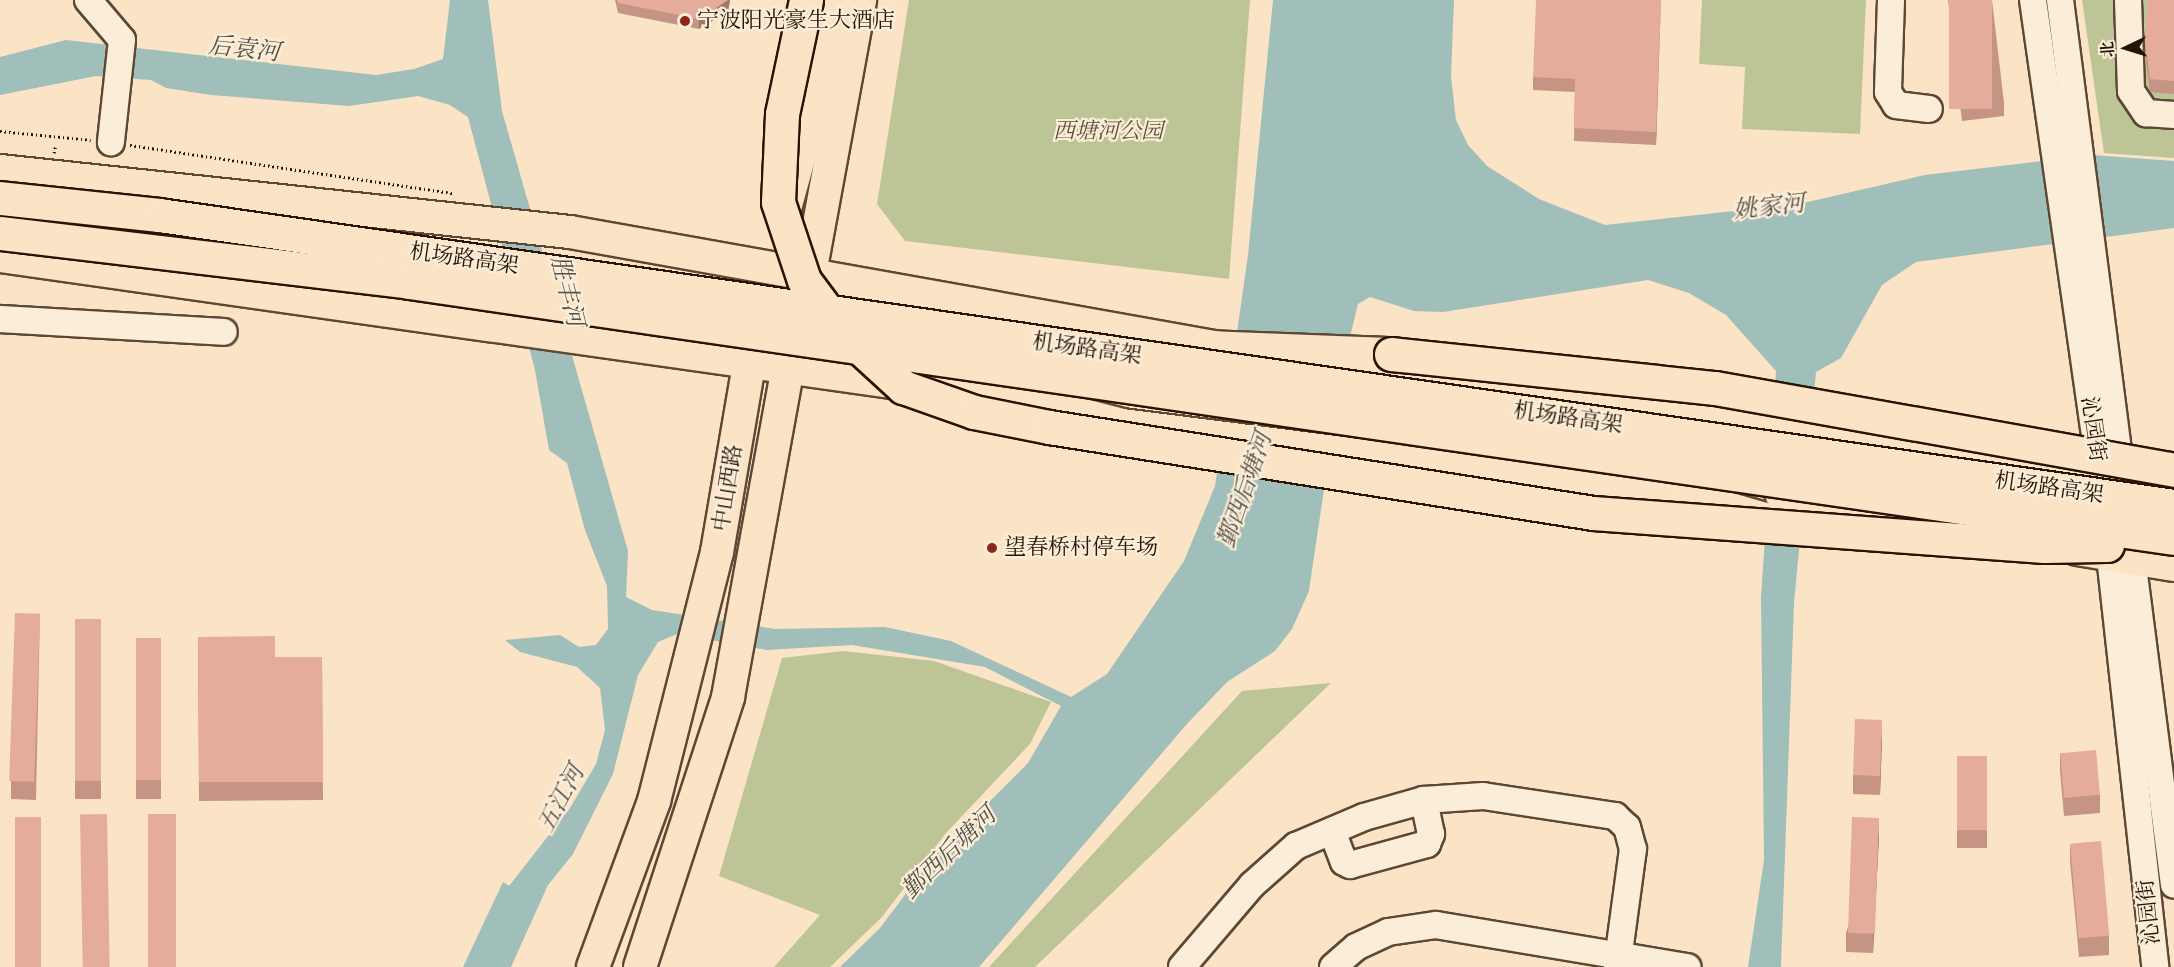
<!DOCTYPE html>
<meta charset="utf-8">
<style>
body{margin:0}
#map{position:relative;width:2174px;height:967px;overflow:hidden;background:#fbe4c5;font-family:"IM FELL French Canon","Noto Serif SC",serif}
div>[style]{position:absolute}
.green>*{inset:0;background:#bdc496}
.water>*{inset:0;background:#a0beba}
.path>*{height:3px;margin-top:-1.5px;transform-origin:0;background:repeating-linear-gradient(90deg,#261405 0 1.5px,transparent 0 4.5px)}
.roads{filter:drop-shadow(2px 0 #5b4835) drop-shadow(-2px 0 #5b4835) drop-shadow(0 2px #5b4835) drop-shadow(0 -2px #5b4835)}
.minor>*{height:26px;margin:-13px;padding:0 13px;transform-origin:13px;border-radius:13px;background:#fcedd9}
.major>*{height:32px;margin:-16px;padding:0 16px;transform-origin:16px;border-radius:16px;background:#fbe4c5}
.highway>*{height:33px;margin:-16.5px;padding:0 16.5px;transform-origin:16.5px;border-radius:16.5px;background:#fbe4c5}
.bridges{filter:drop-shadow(2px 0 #261405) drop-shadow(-2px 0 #261405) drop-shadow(0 2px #261405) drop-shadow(0 -2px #261405)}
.highway-bridge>*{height:33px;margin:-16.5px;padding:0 16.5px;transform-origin:16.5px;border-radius:16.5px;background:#fbe4c5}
.wall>*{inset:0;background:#c59485;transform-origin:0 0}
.shaded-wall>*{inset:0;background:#a0786c}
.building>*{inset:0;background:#e5ac9b;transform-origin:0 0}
.dots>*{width:16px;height:16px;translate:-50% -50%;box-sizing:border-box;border:3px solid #fcedd9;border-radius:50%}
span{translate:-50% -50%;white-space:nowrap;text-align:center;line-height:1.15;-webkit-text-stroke:4.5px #fcedd9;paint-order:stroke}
.poi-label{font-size:22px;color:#261405}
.left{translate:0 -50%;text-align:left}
.park-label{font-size:22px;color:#5b5238;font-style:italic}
.street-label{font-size:22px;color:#261405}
.water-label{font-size:24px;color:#515044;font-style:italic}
.north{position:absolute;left:2096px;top:18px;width:60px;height:60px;-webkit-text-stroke:4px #fcedd9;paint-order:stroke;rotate:266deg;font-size:16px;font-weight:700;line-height:24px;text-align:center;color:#261405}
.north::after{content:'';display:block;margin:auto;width:21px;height:27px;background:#261405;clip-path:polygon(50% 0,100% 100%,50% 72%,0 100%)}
</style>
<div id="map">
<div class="green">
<div style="clip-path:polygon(909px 0,1250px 0,1229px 279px,905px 241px,877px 204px)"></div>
<div style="clip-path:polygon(1702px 0,1866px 0,1860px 134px,1742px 129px,1745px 67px,1699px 64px)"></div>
<div style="clip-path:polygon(2082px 0,2174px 0,2174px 158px,2104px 153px)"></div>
<div style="clip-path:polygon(843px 651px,934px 661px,1051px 702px,1030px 744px,946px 833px,882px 917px,830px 967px,774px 967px,820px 915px,719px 876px,782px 658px)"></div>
<div style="clip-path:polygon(1331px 683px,1035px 967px,989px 967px,1242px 691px)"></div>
</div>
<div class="water">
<div style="clip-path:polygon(450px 0,488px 0,502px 111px,628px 551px,626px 597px,652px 610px,775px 629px,885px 627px,951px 641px,1071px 697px,1107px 674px,1184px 561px,1215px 486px,1248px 255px,1273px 0,1454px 0,1451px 76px,1456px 120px,1468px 145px,1487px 166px,1539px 199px,1605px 225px,1799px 204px,1925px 175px,2092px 155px,2174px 161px,2174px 228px,1916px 262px,1882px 285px,1841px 358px,1816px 372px,1794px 603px,1781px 967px,1748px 967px,1764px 860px,1761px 598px,1776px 371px,1726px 315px,1689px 293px,1648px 280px,1443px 312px,1414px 311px,1370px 297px,1358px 304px,1341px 374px,1309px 591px,1292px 629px,1275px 651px,1227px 682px,1186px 725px,979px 967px,840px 967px,880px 928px,932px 859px,1028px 763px,1061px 706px,985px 667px,852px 645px,767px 650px,677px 634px,658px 642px,638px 675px,613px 774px,573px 854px,548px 885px,511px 967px,463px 967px,503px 882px,509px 886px,570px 808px,596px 764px,605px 730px,600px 688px,577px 667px,520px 652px,505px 640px,560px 635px,579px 647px,596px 645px,608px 629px,607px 586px,585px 530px,567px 463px,549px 450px,535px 370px,468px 117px,450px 105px,418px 96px,349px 106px,211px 95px,166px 88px,151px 80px,96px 76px,0 95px,0 57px,66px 40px,376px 75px,414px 69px,443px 59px)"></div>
</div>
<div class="path">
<div style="left:0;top:131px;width:91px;rotate:5.6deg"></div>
<div style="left:130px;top:145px;width:327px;rotate:8.5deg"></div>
<div style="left:54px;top:153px;width:8px;rotate:-76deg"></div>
</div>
<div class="roads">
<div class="minor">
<div style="left:88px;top:0;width:52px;rotate:49.6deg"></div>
<div style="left:122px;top:40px;width:103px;rotate:96.2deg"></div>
<div style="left:1891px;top:0;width:92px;rotate:91.9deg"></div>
<div style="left:1888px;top:92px;width:15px;rotate:58deg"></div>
<div style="left:1896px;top:105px;width:33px;rotate:7deg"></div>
<div style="left:2033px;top:0;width:477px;rotate:81.9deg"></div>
<div style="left:2060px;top:0;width:892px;rotate:82.66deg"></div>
<div style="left:2128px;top:0;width:91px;rotate:88.1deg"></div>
<div style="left:2131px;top:91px;width:27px;rotate:56deg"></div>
<div style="left:2146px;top:113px;width:28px;rotate:4deg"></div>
<div style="left:0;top:319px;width:224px;rotate:3.3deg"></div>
<div style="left:2108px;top:538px;width:432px;rotate:83.7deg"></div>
<div style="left:1332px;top:831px;width:33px;rotate:69deg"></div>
<div style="left:1344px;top:862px;width:7px;rotate:27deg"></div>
<div style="left:1350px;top:865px;width:80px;rotate:-15.3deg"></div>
<div style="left:1427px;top:844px;width:11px;rotate:-68deg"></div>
<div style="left:1431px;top:834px;width:35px;rotate:-102deg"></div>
<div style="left:1182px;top:967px;width:108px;rotate:-49.5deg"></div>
<div style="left:1252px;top:885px;width:59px;rotate:-41.6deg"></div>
<div style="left:1296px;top:846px;width:74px;rotate:-23.1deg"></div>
<div style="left:1364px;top:817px;width:62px;rotate:-15.8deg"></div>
<div style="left:1424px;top:800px;width:59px;rotate:-3.9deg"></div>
<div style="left:1483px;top:796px;width:134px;rotate:8.6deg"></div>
<div style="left:1615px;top:816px;width:16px;rotate:43deg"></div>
<div style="left:1627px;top:827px;width:23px;rotate:75deg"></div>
<div style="left:1633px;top:849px;width:119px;rotate:97.7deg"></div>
<div style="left:1333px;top:967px;width:30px;rotate:-41deg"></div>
<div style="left:1356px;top:947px;width:35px;rotate:-25deg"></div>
<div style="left:1388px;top:932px;width:49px;rotate:-8.3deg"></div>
<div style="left:1436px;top:925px;width:255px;rotate:9.5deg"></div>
</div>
<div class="major">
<div style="left:0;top:171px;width:573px;rotate:6.11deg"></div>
<div style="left:570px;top:232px;width:677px;rotate:10.13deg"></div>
<div style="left:785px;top:209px;width:83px;rotate:-74.6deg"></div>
<div style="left:807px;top:129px;width:131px;rotate:-79.5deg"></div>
<div style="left:0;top:256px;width:1079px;rotate:8.05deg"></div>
<div style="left:806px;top:295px;width:300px;rotate:-79.6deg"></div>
<div style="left:1327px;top:364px;width:772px;rotate:7.96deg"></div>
<div style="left:1782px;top:496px;width:175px;rotate:10.2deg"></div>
<div style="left:2077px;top:549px;width:98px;rotate:9.4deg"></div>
<div style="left:593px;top:967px;width:177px;rotate:-69.8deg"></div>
<div style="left:654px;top:801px;width:257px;rotate:-75.8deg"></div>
<div style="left:717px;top:552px;width:213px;rotate:-80.3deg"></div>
<div style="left:640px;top:967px;width:284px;rotate:-71.9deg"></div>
<div style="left:728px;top:697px;width:354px;rotate:-79.7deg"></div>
</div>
<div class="highway">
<div style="left:1209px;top:347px;width:182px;rotate:2.2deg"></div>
<div style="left:1041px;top:404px;width:84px;rotate:14.5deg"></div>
<div style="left:1122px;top:425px;width:571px;rotate:7.25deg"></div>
<div style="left:1688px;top:497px;width:76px;rotate:16deg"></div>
</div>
</div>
<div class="bridges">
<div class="highway-bridge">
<div style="left:806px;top:0;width:116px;rotate:101.9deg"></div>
<div style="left:782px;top:114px;width:88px;rotate:92.6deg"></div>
<div style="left:778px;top:202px;width:82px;rotate:71.6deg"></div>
<div style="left:804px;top:280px;width:64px;rotate:53.3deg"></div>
<div style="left:842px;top:331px;width:83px;rotate:42.6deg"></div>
<div style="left:903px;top:387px;width:75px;rotate:19.4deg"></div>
<div style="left:974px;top:412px;width:76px;rotate:11.3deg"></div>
<div style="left:1049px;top:427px;width:551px;rotate:8.98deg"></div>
<div style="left:1593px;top:513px;width:452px;rotate:4.2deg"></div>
<div style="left:2044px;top:546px;width:63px;rotate:-0.9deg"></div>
<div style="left:0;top:198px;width:160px;rotate:6.1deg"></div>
<div style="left:159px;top:215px;width:2036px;rotate:8.22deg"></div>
<div style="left:0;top:233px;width:412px;rotate:6.8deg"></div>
<div style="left:409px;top:282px;width:1783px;rotate:8.25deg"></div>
<div style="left:1391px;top:354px;width:326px;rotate:6deg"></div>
<div style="left:1715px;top:388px;width:466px;rotate:10.1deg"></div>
</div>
</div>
<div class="wall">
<div style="clip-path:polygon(615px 0,730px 0,728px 11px,699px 29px,618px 13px)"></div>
<div style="clip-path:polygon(1661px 0,1656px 145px,1574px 141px,1575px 92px,1533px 90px,1533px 77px)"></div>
<div style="clip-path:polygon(1948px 0,1992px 0,2004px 103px,2004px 116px,1962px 121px)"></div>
<div style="clip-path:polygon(2174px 0,2174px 94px,2150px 92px,2145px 54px,2145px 41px)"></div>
<div style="clip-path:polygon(40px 614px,36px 800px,11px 799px,11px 781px)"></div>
<div style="left:75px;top:619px;width:26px;height:180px"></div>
<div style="clip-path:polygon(198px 637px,275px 657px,322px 657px,323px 800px,199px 801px)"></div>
<div style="left:136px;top:638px;width:25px;height:161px"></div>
<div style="clip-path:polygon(1882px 738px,1880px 795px,1853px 794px,1853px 775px)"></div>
<div style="clip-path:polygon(2060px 753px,2100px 795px,2100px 813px,2064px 816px,2060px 771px)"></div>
<div style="left:1957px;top:756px;width:30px;height:92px"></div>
<div style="clip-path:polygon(1879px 836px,1873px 953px,1846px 952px,1846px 933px)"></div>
<div style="clip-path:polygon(2070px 844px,2109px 936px,2109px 955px,2079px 957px,2070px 862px)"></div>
</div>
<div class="shaded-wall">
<div style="clip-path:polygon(728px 0,730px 0,728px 11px,699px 29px,699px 19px)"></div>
<div style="clip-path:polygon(1661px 0,1656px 145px,1656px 132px)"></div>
<div style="clip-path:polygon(1882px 720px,1882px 738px,1880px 795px,1880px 777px)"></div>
<div style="clip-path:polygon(1879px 818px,1879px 836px,1873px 953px,1873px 935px)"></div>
</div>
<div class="building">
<div style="clip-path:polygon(617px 0,728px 0,699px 19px,618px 3px)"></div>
<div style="clip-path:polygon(1536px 0,1661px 0,1656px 132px,1574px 128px,1575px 79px,1533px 77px)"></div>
<div style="left:1949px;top:0;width:43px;height:109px"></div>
<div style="clip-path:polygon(2148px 0,2174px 0,2174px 81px,2150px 79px,2145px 41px)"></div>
<div style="left:15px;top:613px;width:25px;height:168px;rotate:2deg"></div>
<div style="left:75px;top:619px;width:26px;height:162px"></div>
<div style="clip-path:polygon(275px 636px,275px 657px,322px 657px,323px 782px,199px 782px,198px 637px)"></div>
<div style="left:136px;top:638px;width:25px;height:142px"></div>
<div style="left:1855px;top:719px;width:27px;height:56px;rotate:2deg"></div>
<div style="left:2096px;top:750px;width:45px;height:36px;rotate:85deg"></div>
<div style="left:1957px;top:756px;width:30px;height:74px"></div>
<div style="left:107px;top:814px;width:153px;height:27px;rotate:89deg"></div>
<div style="left:148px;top:814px;width:28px;height:153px"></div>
<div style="left:15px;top:817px;width:26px;height:150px"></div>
<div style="left:1852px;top:817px;width:27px;height:116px;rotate:2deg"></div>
<div style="left:2101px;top:841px;width:95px;height:31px;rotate:85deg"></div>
</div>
<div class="dots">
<div style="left:685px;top:21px;background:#8f2418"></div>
<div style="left:992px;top:548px;background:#8f2418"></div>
</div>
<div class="poi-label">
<span class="left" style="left:697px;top:21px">宁波阳光豪生大酒店</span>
<span class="left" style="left:1004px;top:548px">望春桥村停车场</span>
</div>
<div class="park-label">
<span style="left:1108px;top:132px">西塘河公园</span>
</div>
<div class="street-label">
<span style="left:464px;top:259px;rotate:8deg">机场路高架</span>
<span style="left:1087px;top:349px;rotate:8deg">机场路高架</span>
<span style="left:1568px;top:418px;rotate:8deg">机场路高架</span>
<span style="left:2093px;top:429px;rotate:82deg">沁园街</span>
<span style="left:728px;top:488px;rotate:-81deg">中山西路</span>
<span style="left:2049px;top:488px;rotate:8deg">机场路高架</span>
<span style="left:2149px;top:912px;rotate:-96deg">沁园街</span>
</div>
<div class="water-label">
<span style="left:244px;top:49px;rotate:6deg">后袁河</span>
<span style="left:1769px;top:207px;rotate:-6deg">姚家河</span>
<span style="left:567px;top:291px;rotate:76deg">胜丰河</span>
<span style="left:1245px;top:490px;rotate:-71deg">鄞西后塘河</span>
<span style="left:561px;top:799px;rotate:-62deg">五江河</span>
<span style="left:949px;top:853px;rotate:-44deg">鄞西后塘河</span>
</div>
<div class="north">北</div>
</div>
